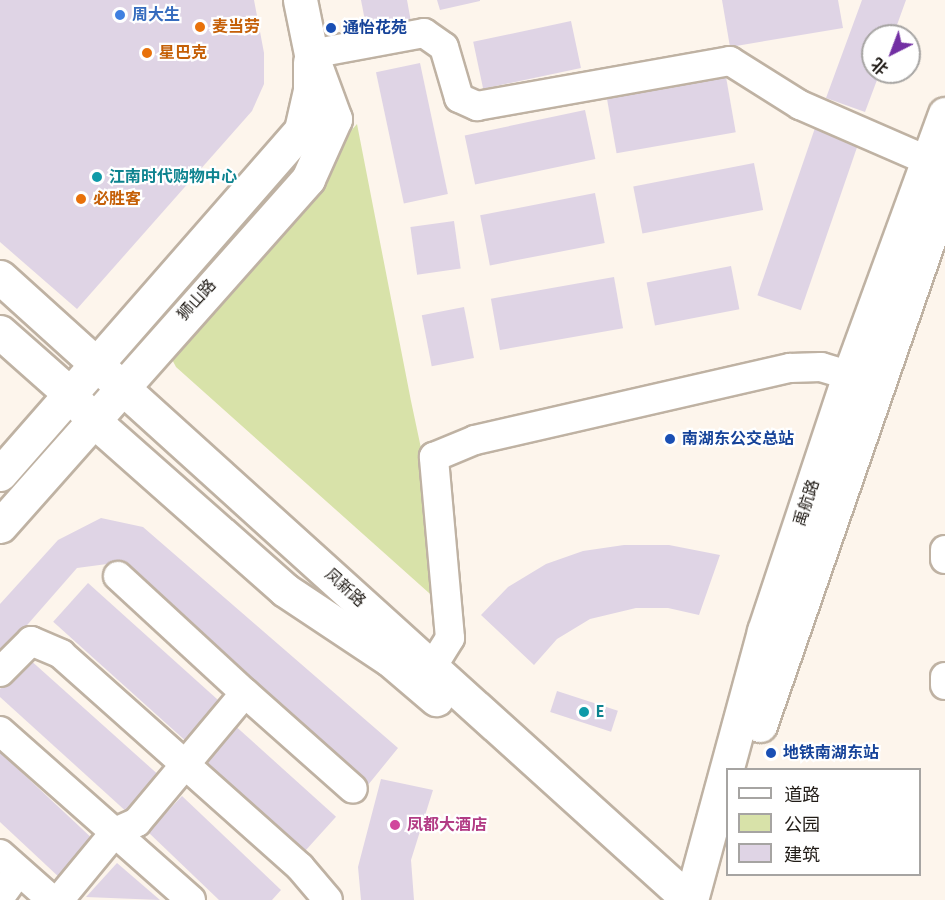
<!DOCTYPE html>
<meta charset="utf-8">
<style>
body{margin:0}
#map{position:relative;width:945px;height:900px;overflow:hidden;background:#fdf5ec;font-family:"Roboto Condensed","Noto Sans SC",sans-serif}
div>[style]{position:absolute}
.green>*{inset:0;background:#d8e2a9}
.building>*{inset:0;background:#dfd4e5;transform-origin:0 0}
.roads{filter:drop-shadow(2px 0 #bfb2a3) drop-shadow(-2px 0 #bfb2a3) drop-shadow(0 2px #bfb2a3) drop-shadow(0 -2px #bfb2a3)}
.minor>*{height:28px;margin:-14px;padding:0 14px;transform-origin:14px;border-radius:14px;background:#fff}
.major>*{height:33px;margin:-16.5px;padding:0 16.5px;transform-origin:16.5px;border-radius:16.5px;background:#fff}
.dots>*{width:16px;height:16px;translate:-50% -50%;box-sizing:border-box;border:3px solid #fff;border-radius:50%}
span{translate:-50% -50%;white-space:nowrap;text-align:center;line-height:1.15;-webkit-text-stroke:4.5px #fff;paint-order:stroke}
.shop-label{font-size:16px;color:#366cbe;font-weight:700}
.left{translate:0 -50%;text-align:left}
.food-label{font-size:16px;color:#c56008;font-weight:700}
.transit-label{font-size:16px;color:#164399;font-weight:700}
.culture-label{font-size:16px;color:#0d838f;font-weight:700}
.street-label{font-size:16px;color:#211c17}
.hotel-label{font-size:16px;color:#b23c85;font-weight:700}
.legend{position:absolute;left:726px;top:768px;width:195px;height:108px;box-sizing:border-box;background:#fff;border:2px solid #a6a4a2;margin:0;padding:8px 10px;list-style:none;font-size:18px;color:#211c17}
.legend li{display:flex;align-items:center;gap:12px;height:30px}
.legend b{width:30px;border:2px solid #a6a4a2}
.north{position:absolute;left:861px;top:24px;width:60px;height:60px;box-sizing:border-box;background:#fff;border:2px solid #a6a4a2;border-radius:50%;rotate:222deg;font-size:16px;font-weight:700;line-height:24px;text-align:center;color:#211c17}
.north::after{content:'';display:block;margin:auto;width:21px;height:27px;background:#722fa3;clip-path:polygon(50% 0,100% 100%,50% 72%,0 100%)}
</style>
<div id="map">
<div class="green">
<div style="clip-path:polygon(357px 124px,411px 401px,457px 618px,176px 367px,164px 344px)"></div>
</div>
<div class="building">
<div style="clip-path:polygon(0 0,254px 0,264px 53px,264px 84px,252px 111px,77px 309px,0 242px)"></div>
<div style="clip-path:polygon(361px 0,407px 0,411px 22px,367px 31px)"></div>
<div style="clip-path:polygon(437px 0,480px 0,480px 1px,440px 10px)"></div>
<div style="clip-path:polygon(722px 0,838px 0,843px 28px,730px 47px)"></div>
<div style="clip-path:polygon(862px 0,906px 0,893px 36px,873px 36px,873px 72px,880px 72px,865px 112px,826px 98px)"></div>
<div style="left:571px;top:21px;width:48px;height:100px;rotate:78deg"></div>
<div style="left:420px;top:63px;width:134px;height:45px;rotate:78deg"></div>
<div style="left:726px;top:77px;width:56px;height:121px;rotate:80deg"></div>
<div style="left:585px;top:110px;width:50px;height:123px;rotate:78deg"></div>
<div style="left:815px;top:128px;width:46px;height:177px;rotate:19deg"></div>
<div style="left:754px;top:163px;width:48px;height:123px;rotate:79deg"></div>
<div style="left:595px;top:193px;width:51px;height:117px;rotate:79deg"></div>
<div style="left:454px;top:221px;width:48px;height:44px;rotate:82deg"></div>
<div style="left:731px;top:266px;width:44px;height:86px;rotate:79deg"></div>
<div style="left:614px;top:277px;width:52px;height:125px;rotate:80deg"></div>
<div style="left:464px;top:307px;width:52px;height:43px;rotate:79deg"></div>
<div style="clip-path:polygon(101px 518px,143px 527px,398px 748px,368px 785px,122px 562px,77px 568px,0 656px,0 604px,58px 540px)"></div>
<div style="clip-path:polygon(624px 545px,669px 545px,720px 555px,699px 615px,668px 608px,636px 608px,590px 619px,557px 639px,534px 665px,481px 615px,508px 587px,546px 564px,583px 551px)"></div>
<div style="left:88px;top:583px;width:178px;height:52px;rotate:42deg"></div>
<div style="clip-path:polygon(28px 658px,162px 778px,129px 814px,0 697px,0 689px)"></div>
<div style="left:557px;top:691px;width:64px;height:22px;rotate:18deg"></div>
<div style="left:232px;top:723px;width:140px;height:49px;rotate:42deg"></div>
<div style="clip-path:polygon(0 752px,96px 842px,61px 879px,0 822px)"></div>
<div style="clip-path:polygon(381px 779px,433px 790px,411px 860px,414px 900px,361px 900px,358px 867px)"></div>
<div style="clip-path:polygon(182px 796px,281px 890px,272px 900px,219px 900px,148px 832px)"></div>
<div style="clip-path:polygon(117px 863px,160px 900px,86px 897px)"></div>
</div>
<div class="roads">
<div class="minor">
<div style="left:311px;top:54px;width:115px;rotate:-10.5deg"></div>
<div style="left:424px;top:33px;width:24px;rotate:35deg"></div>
<div style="left:444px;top:47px;width:53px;rotate:73.6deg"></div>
<div style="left:459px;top:98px;width:20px;rotate:24deg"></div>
<div style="left:477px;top:106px;width:257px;rotate:-10.1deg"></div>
<div style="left:730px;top:61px;width:83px;rotate:32.2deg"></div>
<div style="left:800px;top:105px;width:158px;rotate:23.5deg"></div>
<div style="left:945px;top:550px;width:9px;rotate:90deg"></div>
<div style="left:118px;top:576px;width:173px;rotate:42.7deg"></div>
<div style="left:432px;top:667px;width:34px;rotate:-58deg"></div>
<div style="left:450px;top:638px;width:182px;rotate:-95.1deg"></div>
<div style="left:434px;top:457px;width:44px;rotate:-22.5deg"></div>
<div style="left:475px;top:440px;width:323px;rotate:-12.9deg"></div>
<div style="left:790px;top:368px;width:31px;rotate:-2deg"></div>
<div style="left:821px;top:367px;width:52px;rotate:16.7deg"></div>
<div style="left:0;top:672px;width:44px;rotate:-45deg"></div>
<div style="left:31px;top:641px;width:33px;rotate:23deg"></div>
<div style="left:61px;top:654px;width:320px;rotate:41.7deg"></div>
<div style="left:300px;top:867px;width:43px;rotate:49.7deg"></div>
<div style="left:945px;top:677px;width:8px;rotate:90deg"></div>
<div style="left:0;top:731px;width:255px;rotate:41.5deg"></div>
<div style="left:0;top:854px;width:69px;rotate:41.5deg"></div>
<div style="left:0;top:897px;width:31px;rotate:-54deg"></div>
<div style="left:59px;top:900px;width:88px;rotate:-50.5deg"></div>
<div style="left:115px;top:832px;width:24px;rotate:-24deg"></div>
<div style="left:137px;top:822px;width:168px;rotate:-50.1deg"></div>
<div style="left:245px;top:693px;width:144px;rotate:41.6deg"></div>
</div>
<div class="major">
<div style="left:0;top:277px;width:929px;rotate:42.12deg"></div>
<div style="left:0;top:332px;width:94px;rotate:41.5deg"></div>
<div style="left:70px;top:394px;width:35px;rotate:49deg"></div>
<div style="left:93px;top:420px;width:256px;rotate:41.5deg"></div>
<div style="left:285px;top:590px;width:125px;rotate:33.6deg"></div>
<div style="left:389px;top:659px;width:62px;rotate:40.4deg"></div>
<div style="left:0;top:474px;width:457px;rotate:-48.8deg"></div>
<div style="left:301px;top:130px;width:41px;rotate:-77.3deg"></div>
<div style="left:310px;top:90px;width:28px;rotate:-90deg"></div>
<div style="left:0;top:526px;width:464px;rotate:-48.4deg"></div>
<div style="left:308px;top:179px;width:66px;rotate:-65.8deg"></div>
<div style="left:335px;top:119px;width:69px;rotate:-110.3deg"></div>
<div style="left:311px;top:54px;width:55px;rotate:-101.5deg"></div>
<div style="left:760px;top:725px;width:564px;rotate:-70.86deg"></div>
<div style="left:691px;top:900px;width:279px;rotate:-74.8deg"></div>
<div style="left:764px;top:631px;width:269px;rotate:-71.6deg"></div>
<div style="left:849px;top:376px;width:279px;rotate:-69.9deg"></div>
</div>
</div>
<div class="dots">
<div style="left:120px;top:15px;background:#3f7fe0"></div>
<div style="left:200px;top:27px;background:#e8710a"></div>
<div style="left:331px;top:28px;background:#1a4fb4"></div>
<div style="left:147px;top:53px;background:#e8710a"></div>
<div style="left:97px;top:177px;background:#0f9aa8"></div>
<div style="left:81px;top:199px;background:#e8710a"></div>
<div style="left:670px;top:439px;background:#1a4fb4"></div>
<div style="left:584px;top:712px;background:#0f9aa8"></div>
<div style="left:771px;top:753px;background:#1a4fb4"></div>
<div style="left:395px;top:825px;background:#d1479c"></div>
</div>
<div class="shop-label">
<span class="left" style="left:132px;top:15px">周大生</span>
</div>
<div class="food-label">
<span class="left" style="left:212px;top:27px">麦当劳</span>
<span class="left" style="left:159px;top:53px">星巴克</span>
<span class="left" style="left:93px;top:199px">必胜客</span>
</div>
<div class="transit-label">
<span class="left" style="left:343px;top:28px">通怡花苑</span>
<span class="left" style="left:682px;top:439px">南湖东公交总站</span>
<span class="left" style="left:783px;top:753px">地铁南湖东站</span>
</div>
<div class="culture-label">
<span class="left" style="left:109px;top:177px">江南时代购物中心</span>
<span class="left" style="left:596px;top:712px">E</span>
</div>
<div class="street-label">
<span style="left:197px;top:300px;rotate:-48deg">狮山路</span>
<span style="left:807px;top:503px;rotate:-72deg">禹航路</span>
<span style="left:345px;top:588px;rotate:42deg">凤新路</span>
</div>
<div class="hotel-label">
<span class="left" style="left:407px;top:825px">凤都大酒店</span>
</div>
<ul class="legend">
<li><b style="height:8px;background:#fff"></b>道路</li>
<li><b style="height:16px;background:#d8e2a9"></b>公园</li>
<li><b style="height:16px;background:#dfd4e5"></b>建筑</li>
</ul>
<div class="north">北</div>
</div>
